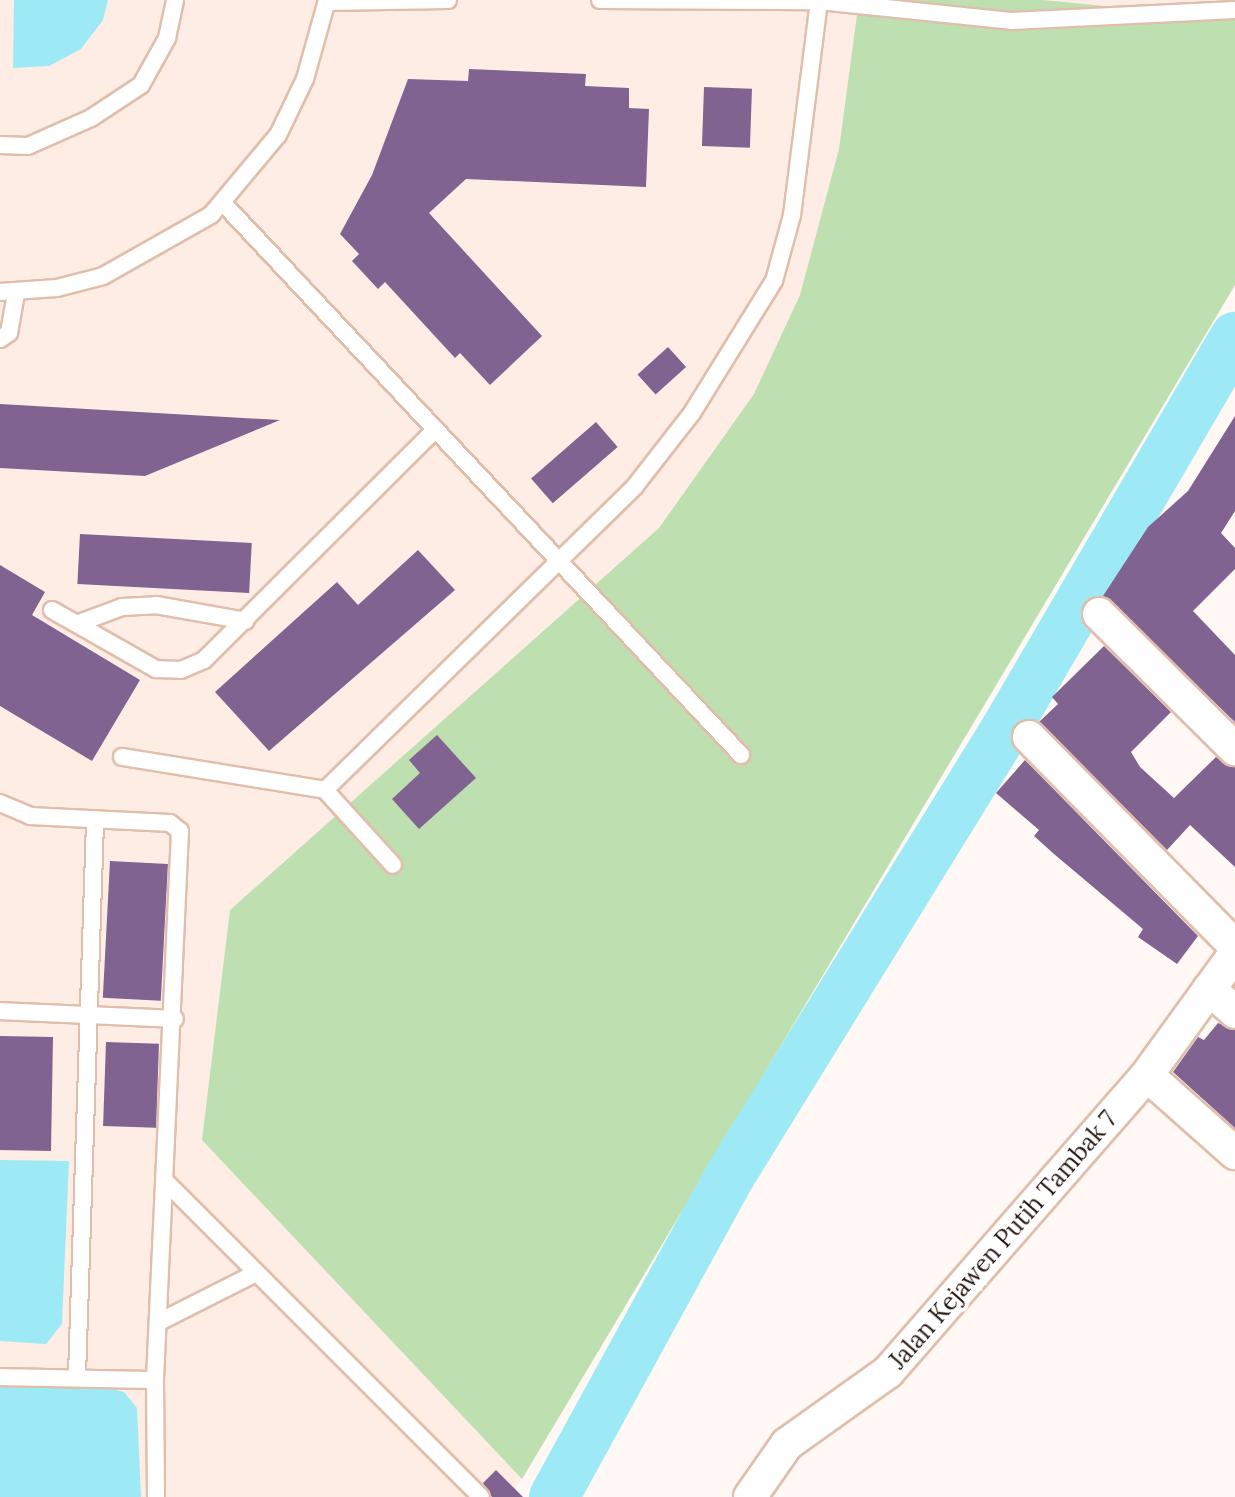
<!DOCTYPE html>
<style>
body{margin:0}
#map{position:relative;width:1235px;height:1497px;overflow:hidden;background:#fff8f4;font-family:Lora,serif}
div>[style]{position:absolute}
.built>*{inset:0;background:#feede4}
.green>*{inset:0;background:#bedfaf}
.water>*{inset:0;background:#9deaf6}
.river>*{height:50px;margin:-25px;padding:0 25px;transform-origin:25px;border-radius:25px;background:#9deaf6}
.building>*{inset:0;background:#816391;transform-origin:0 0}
.roads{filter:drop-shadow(2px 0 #e0beac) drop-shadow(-2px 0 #e0beac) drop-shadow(0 2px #e0beac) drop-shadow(0 -2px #e0beac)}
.lane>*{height:16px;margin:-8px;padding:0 8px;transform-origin:8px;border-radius:8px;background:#fff}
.street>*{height:32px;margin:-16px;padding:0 16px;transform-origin:16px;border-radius:16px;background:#fff}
span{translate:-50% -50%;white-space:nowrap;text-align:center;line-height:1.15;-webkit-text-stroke:8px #fff;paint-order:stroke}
.street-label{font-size:24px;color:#22160f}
</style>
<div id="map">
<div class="built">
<div style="clip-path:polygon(0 0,1235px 0,1235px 285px,511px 1497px,0 1497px)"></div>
</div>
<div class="green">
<div style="clip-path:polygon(859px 0,1043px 0,1235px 19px,1235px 285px,522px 1479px,202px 1140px,230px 910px,659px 528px,754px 394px,800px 295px,839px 149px)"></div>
</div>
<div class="water">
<div style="clip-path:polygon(14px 0,108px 0,103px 20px,81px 49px,49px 66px,13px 68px)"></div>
<div style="clip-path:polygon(0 1160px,69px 1161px,62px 1324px,46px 1344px,0 1341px)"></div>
<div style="clip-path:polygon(90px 1384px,124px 1392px,137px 1408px,141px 1497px,0 1497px,0 1385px)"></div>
</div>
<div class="river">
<div style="left:554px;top:1497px;width:368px;rotate:-61.3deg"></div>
<div style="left:731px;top:1174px;width:525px;rotate:-58.31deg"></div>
<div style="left:1007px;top:727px;width:452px;rotate:-59.7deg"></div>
</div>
<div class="building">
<div style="clip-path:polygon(469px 69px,586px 74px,585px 86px,629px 88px,629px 108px,649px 109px,646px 187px,466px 179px,429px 213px,542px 336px,490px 385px,460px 353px,455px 358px,385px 282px,378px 289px,352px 261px,359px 254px,340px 234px,372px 175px,408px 79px,468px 81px)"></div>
<div style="left:704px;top:87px;width:48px;height:59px;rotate:2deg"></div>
<div style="left:668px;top:347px;width:27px;height:41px;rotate:48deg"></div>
<div style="clip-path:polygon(0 404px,280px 420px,145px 476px,0 468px)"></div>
<div style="clip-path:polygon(1235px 416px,1235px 511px,1221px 533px,1235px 548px,1235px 569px,1193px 611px,1235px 655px,1235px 722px,1103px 596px,1148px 527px,1188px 491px)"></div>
<div style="left:596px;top:422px;width:33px;height:86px;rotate:49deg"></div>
<div style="left:80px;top:534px;width:172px;height:50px;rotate:3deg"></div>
<div style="clip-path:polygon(418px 550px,455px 590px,269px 751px,215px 692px,337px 582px,358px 605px)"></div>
<div style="clip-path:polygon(0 565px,45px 592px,32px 615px,140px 680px,92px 761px,0 706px)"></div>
<div style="clip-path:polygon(1104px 646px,1171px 712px,1131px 752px,1140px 767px,1174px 798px,1216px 757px,1235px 767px,1235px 867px,1190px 825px,1167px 850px,1039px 722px,1058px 704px,1052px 697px)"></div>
<div style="clip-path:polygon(437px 735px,476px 778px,419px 829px,392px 799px,420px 773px,409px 760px)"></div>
<div style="clip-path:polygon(1025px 760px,1198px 936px,1177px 964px,1138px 937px,1143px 929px,1054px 854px,1034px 836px,1039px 830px,996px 793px)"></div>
<div style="left:110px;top:861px;width:58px;height:137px;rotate:3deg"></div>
<div style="clip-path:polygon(1218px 1023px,1235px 1030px,1235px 1128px,1173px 1072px,1198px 1037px,1204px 1040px)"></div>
<div style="left:0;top:1036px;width:53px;height:114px;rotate:1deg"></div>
<div style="left:106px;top:1042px;width:53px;height:84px;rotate:2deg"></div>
<div style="clip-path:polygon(496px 1470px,523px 1497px,492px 1497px,483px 1483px)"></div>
</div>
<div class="roads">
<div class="lane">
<div style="left:600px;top:0;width:219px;rotate:0.3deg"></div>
<div style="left:819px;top:1px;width:193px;rotate:5.9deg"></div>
<div style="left:1011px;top:21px;width:224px;rotate:-2.8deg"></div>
<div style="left:327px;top:2px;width:121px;rotate:-0.9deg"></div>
<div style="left:0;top:145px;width:28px;rotate:2deg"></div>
<div style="left:28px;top:146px;width:69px;rotate:-24deg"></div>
<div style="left:91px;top:118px;width:60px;rotate:-33.4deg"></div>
<div style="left:141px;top:85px;width:54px;rotate:-61deg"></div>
<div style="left:167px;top:38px;width:39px;rotate:-78deg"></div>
<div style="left:223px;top:203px;width:757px;rotate:46.82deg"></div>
<div style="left:0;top:292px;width:57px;rotate:-4deg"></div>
<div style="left:57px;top:288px;width:48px;rotate:-14.6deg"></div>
<div style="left:103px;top:276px;width:124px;rotate:-29.5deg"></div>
<div style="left:211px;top:215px;width:104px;rotate:-50.1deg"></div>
<div style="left:278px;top:135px;width:62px;rotate:-64.3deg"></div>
<div style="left:305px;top:79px;width:82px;rotate:-74.4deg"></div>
<div style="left:0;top:339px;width:11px;rotate:-34deg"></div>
<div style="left:9px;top:333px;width:40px;rotate:-80deg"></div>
<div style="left:52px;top:610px;width:120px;rotate:29.6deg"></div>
<div style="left:156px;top:669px;width:25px;rotate:2deg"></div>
<div style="left:181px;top:670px;width:25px;rotate:-23deg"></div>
<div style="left:204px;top:660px;width:326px;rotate:-44.9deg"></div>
<div style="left:79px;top:623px;width:46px;rotate:-20.4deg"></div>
<div style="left:122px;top:607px;width:34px;rotate:-3deg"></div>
<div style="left:156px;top:605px;width:91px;rotate:10.1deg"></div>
<div style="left:122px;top:757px;width:206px;rotate:9.2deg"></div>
<div style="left:325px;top:790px;width:434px;rotate:-44.4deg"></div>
<div style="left:635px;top:486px;width:93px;rotate:-52deg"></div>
<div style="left:692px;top:413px;width:155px;rotate:-58.2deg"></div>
<div style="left:774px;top:281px;width:68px;rotate:-74.7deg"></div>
<div style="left:792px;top:215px;width:217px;rotate:-82.8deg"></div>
<div style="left:325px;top:790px;width:101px;rotate:47.8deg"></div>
<div style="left:0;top:803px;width:33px;rotate:23deg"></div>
<div style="left:30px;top:816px;width:140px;rotate:2.9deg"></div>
<div style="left:170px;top:823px;width:13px;rotate:39deg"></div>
<div style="left:180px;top:831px;width:550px;rotate:92.61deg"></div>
<div style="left:155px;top:1380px;width:117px;rotate:89.5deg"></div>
<div style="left:0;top:1011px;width:175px;rotate:2.6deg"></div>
<div style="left:166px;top:1182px;width:445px;rotate:45deg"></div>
<div style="left:159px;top:1322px;width:109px;rotate:-26.8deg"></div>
<div style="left:77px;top:1376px;width:555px;rotate:-88.14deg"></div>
<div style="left:0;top:1377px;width:155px;rotate:1.1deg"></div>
</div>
<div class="street">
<div style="left:1099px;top:614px;width:192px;rotate:44.8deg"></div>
<div style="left:1029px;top:737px;width:293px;rotate:45.4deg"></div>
<div style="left:1209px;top:989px;width:35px;rotate:41deg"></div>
<div style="left:1147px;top:1075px;width:118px;rotate:41.6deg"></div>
<div style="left:750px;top:1497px;width:65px;rotate:-55.1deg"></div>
<div style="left:787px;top:1444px;width:124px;rotate:-35.5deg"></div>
<div style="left:888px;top:1372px;width:394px;rotate:-48.9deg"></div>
<div style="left:1147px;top:1075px;width:150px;rotate:-54deg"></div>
</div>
</div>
<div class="street-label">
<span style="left:1003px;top:1240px;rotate:-49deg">Jalan Kejawen Putih Tambak 7</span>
</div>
</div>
